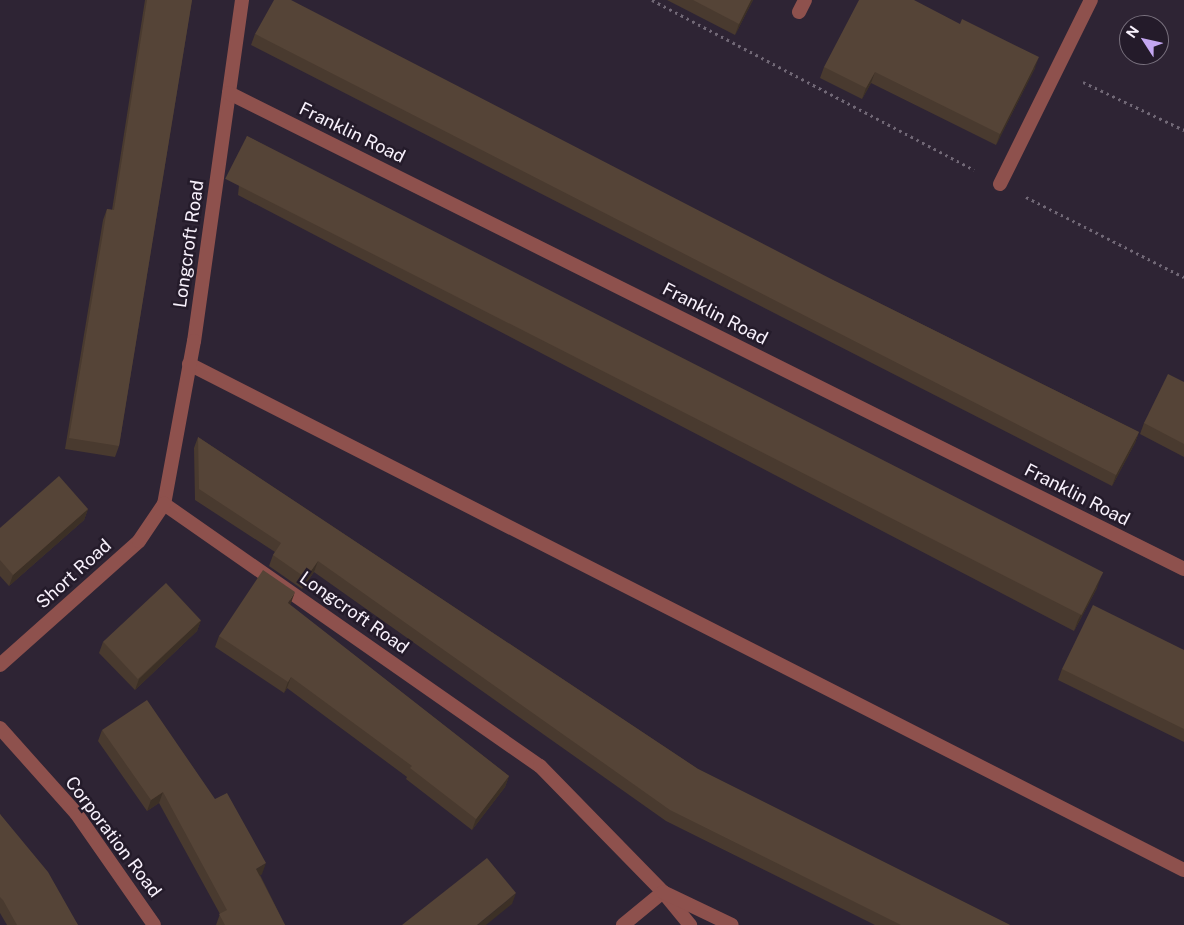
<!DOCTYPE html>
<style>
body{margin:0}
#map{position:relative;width:1184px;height:925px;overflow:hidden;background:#2e2434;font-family:"Public Sans",sans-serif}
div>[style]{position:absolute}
.path>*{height:3px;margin-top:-1.5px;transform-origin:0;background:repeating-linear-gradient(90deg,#716876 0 2.5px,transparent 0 6.5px)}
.service>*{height:14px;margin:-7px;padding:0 7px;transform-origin:7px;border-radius:7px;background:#8e514d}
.minor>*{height:14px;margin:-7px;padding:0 7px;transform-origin:7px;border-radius:7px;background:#8e514d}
.wall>*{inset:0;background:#493a2f}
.shaded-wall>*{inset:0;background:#3c3026}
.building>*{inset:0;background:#554437;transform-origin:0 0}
span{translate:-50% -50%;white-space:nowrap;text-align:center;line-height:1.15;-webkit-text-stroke:5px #241b2a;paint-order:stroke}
.street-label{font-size:18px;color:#f8f1fc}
.north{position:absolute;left:1119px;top:15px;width:50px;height:50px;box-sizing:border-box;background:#241b2a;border:1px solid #79717e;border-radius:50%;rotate:305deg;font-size:14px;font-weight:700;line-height:20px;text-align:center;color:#f8f1fc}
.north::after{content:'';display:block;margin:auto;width:18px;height:22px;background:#c4a7f1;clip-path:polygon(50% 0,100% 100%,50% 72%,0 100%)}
</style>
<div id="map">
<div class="path">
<div style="left:652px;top:0;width:364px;rotate:27.8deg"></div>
<div style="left:1083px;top:82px;width:112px;rotate:25.4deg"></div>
<div style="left:1026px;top:197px;width:177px;rotate:26.9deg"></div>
</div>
<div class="service">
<div style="left:1000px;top:184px;width:205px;rotate:-63.7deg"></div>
<div style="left:189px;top:364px;width:1116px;rotate:26.96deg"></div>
</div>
<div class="minor">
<div style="left:242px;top:0;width:344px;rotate:98deg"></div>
<div style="left:194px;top:341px;width:166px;rotate:100.4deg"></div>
<div style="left:164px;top:504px;width:458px;rotate:34.9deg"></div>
<div style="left:540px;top:766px;width:176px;rotate:45.7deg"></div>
<div style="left:663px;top:892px;width:43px;rotate:50.7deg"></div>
<div style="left:799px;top:12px;width:13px;rotate:-63deg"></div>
<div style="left:229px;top:93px;width:1067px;rotate:26.49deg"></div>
<div style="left:0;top:665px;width:186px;rotate:-41.7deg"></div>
<div style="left:139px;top:541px;width:45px;rotate:-56deg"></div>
<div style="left:0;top:728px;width:114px;rotate:48.2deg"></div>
<div style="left:76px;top:813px;width:136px;rotate:55.1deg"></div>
<div style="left:623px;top:925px;width:52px;rotate:-39.5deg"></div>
<div style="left:663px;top:892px;width:76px;rotate:25.6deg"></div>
</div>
<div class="wall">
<div style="clip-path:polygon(145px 0,192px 0,119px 446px,115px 457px,65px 449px,103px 220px,107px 209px,112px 210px)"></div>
<div style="clip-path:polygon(667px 0,753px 0,735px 35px)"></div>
<div style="clip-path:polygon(255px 34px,837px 282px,1139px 432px,1135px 443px,1112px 486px,251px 45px)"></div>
<div style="clip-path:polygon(824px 67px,1035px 68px,996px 145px,871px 83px,862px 99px,820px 78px)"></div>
<div style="clip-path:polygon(247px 136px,1097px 588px,1074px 631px,238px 195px,243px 147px)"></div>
<div style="clip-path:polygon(1184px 382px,1184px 457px,1140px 434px,1144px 423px)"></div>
<div style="clip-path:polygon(198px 437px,698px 769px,1010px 925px,875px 925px,666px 821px,314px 572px,302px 589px,269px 566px,273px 555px,275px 552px,195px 500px,194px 448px)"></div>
<div style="clip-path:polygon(88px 509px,84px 520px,9px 586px,0 576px,0 528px)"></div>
<div style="clip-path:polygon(291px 603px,290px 605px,509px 776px,505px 787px,472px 830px,406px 779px,407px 777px,287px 688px,284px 693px,215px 647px,219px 636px)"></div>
<div style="clip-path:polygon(201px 620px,197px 631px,135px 690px,99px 653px,103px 642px)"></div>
<div style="clip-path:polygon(1184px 650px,1184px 742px,1058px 680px,1062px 669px)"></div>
<div style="clip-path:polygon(102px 730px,262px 874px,260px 875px,285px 925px,216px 925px,220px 914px,159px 803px,147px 811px,98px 741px)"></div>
<div style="clip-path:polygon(0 814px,78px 925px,7px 925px,0 913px)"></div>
</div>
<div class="shaded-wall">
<div style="clip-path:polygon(751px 0,753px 0,735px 35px,739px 24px)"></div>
<div style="clip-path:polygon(1039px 57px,1035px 68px,996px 145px,1000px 134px)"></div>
<div style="clip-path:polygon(875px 72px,871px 83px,862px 99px,866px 88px)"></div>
<div style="clip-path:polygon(1139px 432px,1135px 443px,1112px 486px,1116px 475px)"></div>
<div style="clip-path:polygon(88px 509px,84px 520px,9px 586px,13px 575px)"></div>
<div style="clip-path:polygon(318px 561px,314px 572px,302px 589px,306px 578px)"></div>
<div style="clip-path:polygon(1101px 577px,1097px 588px,1074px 631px,1078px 620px)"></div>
<div style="clip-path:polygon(295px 592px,291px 603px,284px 614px,288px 603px)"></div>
<div style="clip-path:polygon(201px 620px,197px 631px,135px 690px,139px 679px)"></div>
<div style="clip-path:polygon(291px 677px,287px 688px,284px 693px,288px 682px)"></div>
<div style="clip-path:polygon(509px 776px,505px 787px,472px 830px,476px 819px)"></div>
<div style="clip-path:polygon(163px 792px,159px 803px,147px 811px,151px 800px)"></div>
<div style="clip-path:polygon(266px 863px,262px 874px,252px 880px,256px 869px)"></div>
<div style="clip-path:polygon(516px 893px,512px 904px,486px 925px,477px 925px)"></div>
</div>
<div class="building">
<div style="clip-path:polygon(147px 0,192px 0,119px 446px,69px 438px,107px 209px,114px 210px)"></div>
<div style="clip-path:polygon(274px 0,291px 0,837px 282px,1139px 432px,1116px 475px,255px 34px)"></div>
<div style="clip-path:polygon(693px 0,751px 0,739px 24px)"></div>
<div style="clip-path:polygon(859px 0,914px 0,960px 24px,962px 19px,1039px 57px,1000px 134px,875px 72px,866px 88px,824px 67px)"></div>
<div style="left:247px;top:136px;width:961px;height:48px;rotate:27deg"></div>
<div style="clip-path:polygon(1168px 374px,1184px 382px,1184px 444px,1144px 423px)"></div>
<div style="clip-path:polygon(198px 437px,698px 769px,1010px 925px,901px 925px,670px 810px,318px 561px,306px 578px,273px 555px,281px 543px,199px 489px)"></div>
<div style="clip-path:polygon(59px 476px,88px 509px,13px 575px,0 560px,0 528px)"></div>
<div style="clip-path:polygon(263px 570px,295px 592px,288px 603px,509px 776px,476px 819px,410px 768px,412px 766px,291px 677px,288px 682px,219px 636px)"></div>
<div style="left:166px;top:583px;width:51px;height:86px;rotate:47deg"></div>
<div style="clip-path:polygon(1093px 605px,1184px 650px,1184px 729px,1062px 669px)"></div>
<div style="clip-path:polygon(147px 700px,215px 799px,227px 793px,266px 863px,256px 869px,285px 925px,225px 925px,219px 914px,227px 910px,163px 792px,151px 800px,102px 730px)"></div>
<div style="clip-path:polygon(0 814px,48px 872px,78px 925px,17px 925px,3px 900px,0 897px)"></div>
<div style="clip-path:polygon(487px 858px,516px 893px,477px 925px,402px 925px)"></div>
</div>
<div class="street-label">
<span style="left:352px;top:133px;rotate:26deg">Franklin Road</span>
<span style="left:189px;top:244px;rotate:-82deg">Longcroft Road</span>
<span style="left:715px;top:314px;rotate:27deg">Franklin Road</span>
<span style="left:1077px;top:495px;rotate:27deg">Franklin Road</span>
<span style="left:74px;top:574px;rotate:-42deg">Short Road</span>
<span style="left:354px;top:613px;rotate:35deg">Longcroft Road</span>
<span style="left:113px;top:837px;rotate:53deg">Corporation Road</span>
</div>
<div class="north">N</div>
</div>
